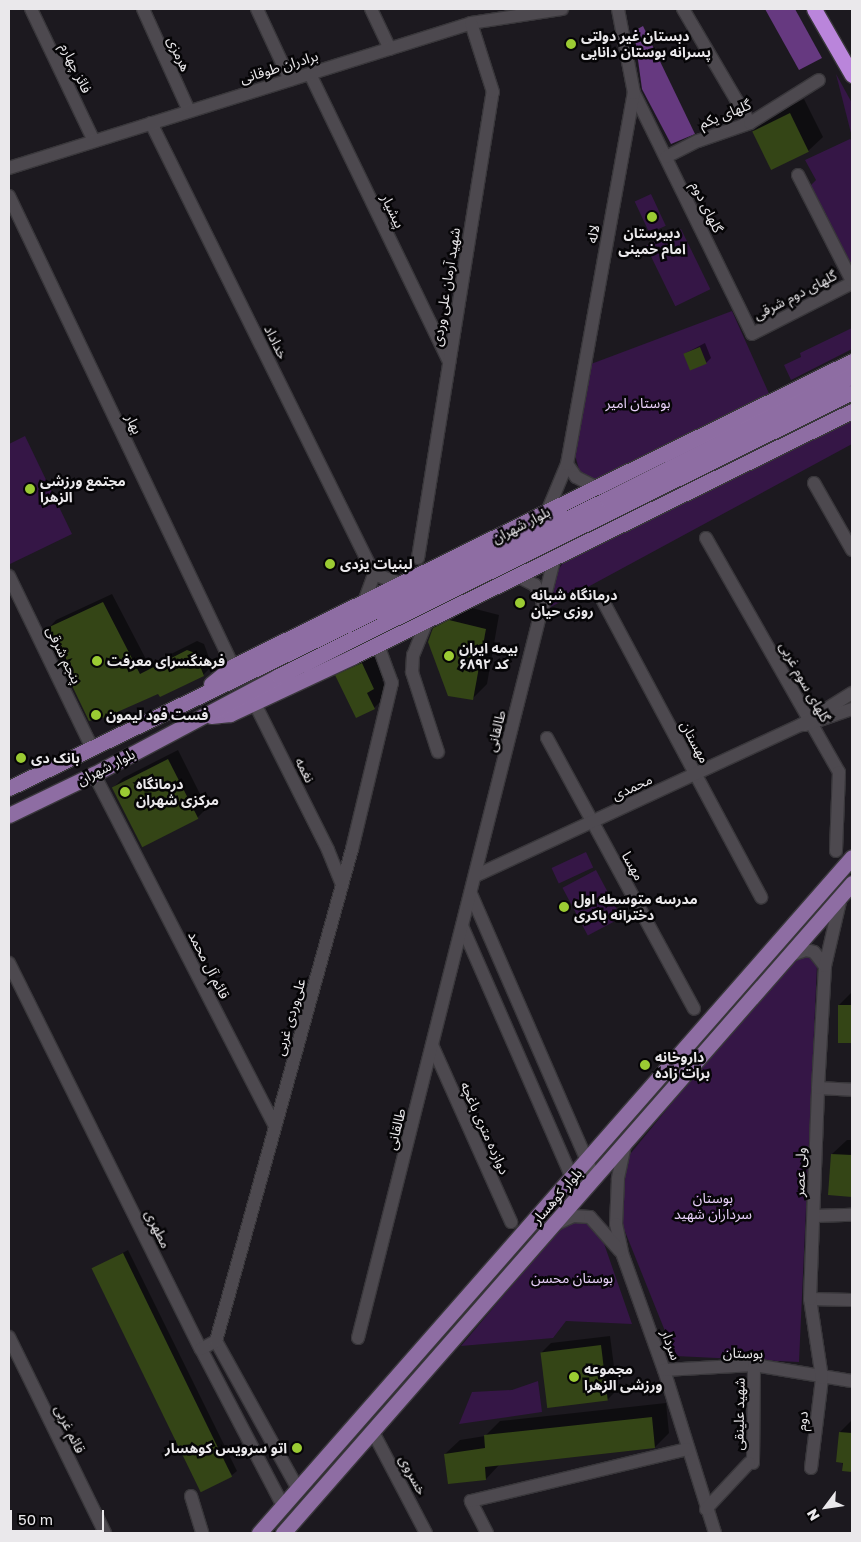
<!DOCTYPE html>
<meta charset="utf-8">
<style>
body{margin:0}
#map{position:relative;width:861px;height:1542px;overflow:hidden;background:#1c191f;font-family:"Golos Text","Noto Sans Arabic",sans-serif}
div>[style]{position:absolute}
.green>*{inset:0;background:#351646;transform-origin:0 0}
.forest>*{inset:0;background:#663980}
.shadow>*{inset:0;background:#0007}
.building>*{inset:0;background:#344516;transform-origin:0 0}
.roads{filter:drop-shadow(1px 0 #39373b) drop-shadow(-1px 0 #39373b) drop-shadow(0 1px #39373b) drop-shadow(0 -1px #39373b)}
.minor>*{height:12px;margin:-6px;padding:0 6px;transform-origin:6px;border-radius:6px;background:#4d494f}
.major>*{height:15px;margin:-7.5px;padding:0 7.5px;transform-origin:7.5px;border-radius:7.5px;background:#8e6da3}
.highway>*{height:15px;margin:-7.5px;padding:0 7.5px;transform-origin:7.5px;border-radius:7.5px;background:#ba85db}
.dots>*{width:14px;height:14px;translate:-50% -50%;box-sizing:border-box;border:2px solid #060507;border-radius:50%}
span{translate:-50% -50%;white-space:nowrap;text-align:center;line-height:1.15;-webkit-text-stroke:5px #060507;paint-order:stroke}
.poi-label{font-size:14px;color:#eae8eb;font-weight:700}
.left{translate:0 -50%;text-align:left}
.right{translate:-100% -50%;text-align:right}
.street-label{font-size:14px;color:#eae8eb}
.park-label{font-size:14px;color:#e8d0f9}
.frame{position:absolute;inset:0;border:10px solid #eae8eb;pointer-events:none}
.north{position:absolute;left:801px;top:1482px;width:50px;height:50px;-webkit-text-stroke:4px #060507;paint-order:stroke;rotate:239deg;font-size:14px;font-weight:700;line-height:20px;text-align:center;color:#eae8eb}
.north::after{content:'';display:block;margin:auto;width:18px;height:22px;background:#eae8eb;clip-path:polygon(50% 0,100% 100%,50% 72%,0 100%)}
.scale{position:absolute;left:10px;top:1510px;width:94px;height:22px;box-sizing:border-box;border:2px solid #eae8eb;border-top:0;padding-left:6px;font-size:15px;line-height:18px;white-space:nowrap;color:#eae8eb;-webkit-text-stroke:4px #060507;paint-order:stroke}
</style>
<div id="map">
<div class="green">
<div style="clip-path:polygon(836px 74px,852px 103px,852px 137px)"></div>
<div style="clip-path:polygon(850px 139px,852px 141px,852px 266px,810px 186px,816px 180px,805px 160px)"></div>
<div style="left:651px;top:194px;width:35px;height:18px;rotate:65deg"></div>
<div style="left:681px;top:229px;width:67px;height:39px;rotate:64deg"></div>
<div style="clip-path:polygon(732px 311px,771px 398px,599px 481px,580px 473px,575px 455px,591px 364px)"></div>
<div style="clip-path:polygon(852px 328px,852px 349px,791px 380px,784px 365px,801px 357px,800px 353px)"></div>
<div style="clip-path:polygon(852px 416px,852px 444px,549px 608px,556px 574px,564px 561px)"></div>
<div style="clip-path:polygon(25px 436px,72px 534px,10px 564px,9px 444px)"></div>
<div style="left:586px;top:852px;width:17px;height:38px;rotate:65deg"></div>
<div style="left:596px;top:870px;width:54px;height:38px;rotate:62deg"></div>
<div style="clip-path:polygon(801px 954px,813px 958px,817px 965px,799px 1362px,675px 1356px,622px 1224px,624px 1167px,631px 1153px,749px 1009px)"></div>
<div style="clip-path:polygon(583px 1218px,600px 1232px,632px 1324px,566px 1321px,553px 1338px,461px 1346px,565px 1223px)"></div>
<div style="clip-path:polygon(538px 1381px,542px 1412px,459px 1424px,472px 1392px,512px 1390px)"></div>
</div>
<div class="forest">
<div style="clip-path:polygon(765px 9px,795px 9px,822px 58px,799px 70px)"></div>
<div style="clip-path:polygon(643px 26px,695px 134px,671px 144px,642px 89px,634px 31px)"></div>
</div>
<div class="shadow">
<div style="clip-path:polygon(804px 99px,823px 137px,808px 151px,753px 131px,768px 117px)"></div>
<div style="clip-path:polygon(705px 343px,711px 358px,706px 363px,684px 354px)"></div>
<div style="clip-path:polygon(112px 594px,149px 665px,197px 641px,204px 644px,212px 666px,203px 675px,97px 719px,90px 719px,47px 630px,56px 620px)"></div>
<div style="clip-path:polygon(evenodd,464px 606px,499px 615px,487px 684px,472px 699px,434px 628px,449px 613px,464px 606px,454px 616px,455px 618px,444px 624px,444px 621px,454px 616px)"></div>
<div style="clip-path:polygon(376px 649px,388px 673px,382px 680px,388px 694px,374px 708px,336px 676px,351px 661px)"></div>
<div style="clip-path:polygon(178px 750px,207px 808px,197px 818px,113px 788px,123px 778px)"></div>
<div style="clip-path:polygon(852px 992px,852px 1042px,839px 1042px,839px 1005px)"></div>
<div style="clip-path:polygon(847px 1140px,852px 1140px,852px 1195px,830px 1194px,832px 1154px)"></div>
<div style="clip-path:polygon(128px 1250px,237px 1471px,232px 1475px,93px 1269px)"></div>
<div style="clip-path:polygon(610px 1336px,617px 1390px,607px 1400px,541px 1353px,551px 1343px)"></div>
<div style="clip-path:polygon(666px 1403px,669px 1433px,655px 1447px,500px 1464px,486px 1479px,445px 1454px,460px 1440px,485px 1436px,500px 1421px)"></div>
<div style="clip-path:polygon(852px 1420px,852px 1471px,843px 1470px,840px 1432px)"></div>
</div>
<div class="building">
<div style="left:790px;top:113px;width:43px;height:42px;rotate:64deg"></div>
<div style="left:700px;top:347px;width:18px;height:18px;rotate:68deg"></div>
<div style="clip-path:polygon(103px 602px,140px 674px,187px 650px,195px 653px,204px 676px,160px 697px,158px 694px,106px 717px,89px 721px,45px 629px)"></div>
<div style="clip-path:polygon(449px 620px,486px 629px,473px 700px,448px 696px,428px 642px,433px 628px)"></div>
<div style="clip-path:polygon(362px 663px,374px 689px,367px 693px,375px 709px,356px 718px,335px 675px)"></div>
<div style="left:168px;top:759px;width:67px;height:63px;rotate:63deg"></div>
<div style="left:838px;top:1005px;width:14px;height:38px"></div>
<div style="clip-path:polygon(831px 1154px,852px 1155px,852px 1197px,828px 1195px)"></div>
<div style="left:123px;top:1253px;width:249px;height:35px;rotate:64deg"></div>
<div style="left:601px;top:1345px;width:56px;height:61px;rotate:83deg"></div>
<div style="clip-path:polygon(652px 1417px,655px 1448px,485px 1467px,486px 1480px,448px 1484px,444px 1454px,485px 1448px,484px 1435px)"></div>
<div style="clip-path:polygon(839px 1432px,852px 1433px,852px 1472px,842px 1471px,843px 1463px,836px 1462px)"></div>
</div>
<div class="roads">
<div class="minor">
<div style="left:31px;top:9px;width:146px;rotate:64.5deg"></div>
<div style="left:143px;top:9px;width:112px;rotate:65.7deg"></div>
<div style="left:257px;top:9px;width:78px;rotate:65.1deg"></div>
<div style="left:371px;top:9px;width:44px;rotate:64.6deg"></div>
<div style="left:683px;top:9px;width:132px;rotate:59.6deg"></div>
<div style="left:310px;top:74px;width:320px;rotate:64.2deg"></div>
<div style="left:634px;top:93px;width:268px;rotate:63.9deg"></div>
<div style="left:752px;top:334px;width:112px;rotate:-27deg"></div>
<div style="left:151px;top:123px;width:503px;rotate:63.69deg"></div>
<div style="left:666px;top:157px;width:36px;rotate:-27deg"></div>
<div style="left:698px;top:141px;width:55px;rotate:-19.1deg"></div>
<div style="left:750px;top:123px;width:81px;rotate:-31.9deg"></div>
<div style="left:9px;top:168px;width:484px;rotate:-17.4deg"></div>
<div style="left:471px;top:23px;width:92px;rotate:-8.7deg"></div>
<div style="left:798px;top:175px;width:119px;rotate:63deg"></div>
<div style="left:9px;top:196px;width:521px;rotate:64.52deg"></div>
<div style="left:567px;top:464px;width:16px;rotate:55deg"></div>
<div style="left:576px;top:477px;width:25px;rotate:27deg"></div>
<div style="left:814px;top:483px;width:77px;rotate:60.4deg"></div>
<div style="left:547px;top:512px;width:52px;rotate:-67.4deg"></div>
<div style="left:567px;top:464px;width:377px;rotate:-79.8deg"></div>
<div style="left:634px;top:93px;width:86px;rotate:-100.8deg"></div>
<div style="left:706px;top:538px;width:269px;rotate:60.4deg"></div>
<div style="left:839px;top:772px;width:79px;rotate:92.2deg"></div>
<div style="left:418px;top:558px;width:472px;rotate:-80.9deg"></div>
<div style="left:493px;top:92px;width:72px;rotate:-107.7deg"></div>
<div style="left:9px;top:576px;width:191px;rotate:64.2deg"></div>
<div style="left:519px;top:577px;width:18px;rotate:27deg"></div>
<div style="left:535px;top:585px;width:21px;rotate:65deg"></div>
<div style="left:603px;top:601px;width:336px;rotate:61.9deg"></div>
<div style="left:364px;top:602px;width:30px;rotate:-70deg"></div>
<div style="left:374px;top:574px;width:30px;rotate:20deg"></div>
<div style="left:427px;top:621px;width:37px;rotate:112deg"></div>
<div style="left:413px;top:655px;width:17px;rotate:93deg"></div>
<div style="left:412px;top:672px;width:84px;rotate:72deg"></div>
<div style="left:254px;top:702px;width:165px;rotate:63.4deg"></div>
<div style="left:328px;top:850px;width:38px;rotate:68deg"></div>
<div style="left:805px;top:725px;width:50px;rotate:-18.8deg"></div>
<div style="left:547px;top:738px;width:308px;rotate:61.5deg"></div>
<div style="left:94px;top:774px;width:396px;rotate:62.8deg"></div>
<div style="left:475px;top:876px;width:359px;rotate:-24.9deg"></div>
<div style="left:801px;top:725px;width:60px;rotate:-32.1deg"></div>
<div style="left:471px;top:894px;width:311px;rotate:66.5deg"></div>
<div style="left:462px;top:926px;width:295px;rotate:66.4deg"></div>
<div style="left:788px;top:956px;width:19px;rotate:-18deg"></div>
<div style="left:806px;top:950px;width:8px;rotate:14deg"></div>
<div style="left:814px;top:952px;width:18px;rotate:52deg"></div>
<div style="left:9px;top:963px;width:431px;rotate:63.6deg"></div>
<div style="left:201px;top:1349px;width:177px;rotate:62.4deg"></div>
<div style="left:432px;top:1045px;width:194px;rotate:65.9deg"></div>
<div style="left:818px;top:1088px;width:34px;rotate:3deg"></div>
<div style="left:625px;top:1145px;width:35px;rotate:102deg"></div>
<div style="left:618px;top:1179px;width:45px;rotate:92.5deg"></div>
<div style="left:616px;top:1224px;width:30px;rotate:78deg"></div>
<div style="left:622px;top:1253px;width:124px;rotate:70.3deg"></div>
<div style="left:664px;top:1370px;width:171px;rotate:72.6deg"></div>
<div style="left:814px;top:1216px;width:38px;rotate:-2deg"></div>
<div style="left:556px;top:1224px;width:19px;rotate:-25deg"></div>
<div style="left:573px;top:1216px;width:17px;rotate:3deg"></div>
<div style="left:590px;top:1217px;width:45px;rotate:48.6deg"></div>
<div style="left:810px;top:1299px;width:42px;rotate:1.4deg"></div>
<div style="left:9px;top:1337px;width:218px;rotate:63.9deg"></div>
<div style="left:358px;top:1338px;width:802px;rotate:-75.86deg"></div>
<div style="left:216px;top:1341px;width:169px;rotate:61deg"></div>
<div style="left:201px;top:1349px;width:17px;rotate:-28deg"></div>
<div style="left:216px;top:1341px;width:510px;rotate:-74.55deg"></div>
<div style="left:352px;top:849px;width:171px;rotate:-76.5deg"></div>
<div style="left:392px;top:683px;width:40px;rotate:-110.2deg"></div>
<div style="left:664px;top:1370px;width:90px;rotate:-3.2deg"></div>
<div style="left:754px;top:1365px;width:99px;rotate:9.3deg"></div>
<div style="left:373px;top:1432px;width:114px;rotate:62.3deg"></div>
<div style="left:753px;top:1463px;width:98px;rotate:-89.4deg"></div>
<div style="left:811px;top:1468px;width:91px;rotate:-83deg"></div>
<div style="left:822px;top:1378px;width:80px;rotate:-98.6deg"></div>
<div style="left:810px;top:1299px;width:211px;rotate:-87.8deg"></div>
<div style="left:818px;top:1088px;width:122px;rotate:-86.7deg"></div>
<div style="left:825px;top:966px;width:71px;rotate:-76.9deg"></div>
<div style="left:191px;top:1496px;width:39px;rotate:73deg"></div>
<div style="left:706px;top:1509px;width:63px;rotate:-46.9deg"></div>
<div style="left:487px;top:1533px;width:36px;rotate:-117deg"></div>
<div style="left:471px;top:1501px;width:222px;rotate:-13.5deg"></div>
</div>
<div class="major">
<div style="left:211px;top:684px;width:28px;rotate:-39deg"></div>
<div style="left:233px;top:666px;width:690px;rotate:-26.23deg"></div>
<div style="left:211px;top:716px;width:19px;rotate:-6deg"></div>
<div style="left:230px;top:714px;width:135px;rotate:-25deg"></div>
<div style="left:352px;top:657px;width:557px;rotate:-26.2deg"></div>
<div style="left:9px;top:788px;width:664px;rotate:-25.79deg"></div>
<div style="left:607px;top:499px;width:274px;rotate:-26.7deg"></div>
<div style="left:9px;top:815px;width:94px;rotate:-25.8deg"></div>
<div style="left:94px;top:774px;width:208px;rotate:-28deg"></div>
<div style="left:278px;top:676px;width:640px;rotate:-26.32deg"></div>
<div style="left:259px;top:1533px;width:899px;rotate:-48.74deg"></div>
<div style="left:283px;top:1533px;width:864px;rotate:-48.8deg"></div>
</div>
<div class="highway">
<div style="left:814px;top:9px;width:76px;rotate:60.1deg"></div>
</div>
</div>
<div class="dots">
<div style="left:571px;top:44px;background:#9bcb33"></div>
<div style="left:652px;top:217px;background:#9bcb33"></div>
<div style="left:30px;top:489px;background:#9bcb33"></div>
<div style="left:330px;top:564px;background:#9bcb33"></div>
<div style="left:520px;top:603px;background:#9bcb33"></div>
<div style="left:449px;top:656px;background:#9bcb33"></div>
<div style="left:97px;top:661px;background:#9bcb33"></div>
<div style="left:96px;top:715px;background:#9bcb33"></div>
<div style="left:21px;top:758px;background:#9bcb33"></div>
<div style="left:125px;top:792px;background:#9bcb33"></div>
<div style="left:564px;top:907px;background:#9bcb33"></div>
<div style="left:645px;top:1065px;background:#9bcb33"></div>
<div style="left:574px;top:1377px;background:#9bcb33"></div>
<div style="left:297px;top:1448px;background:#9bcb33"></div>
</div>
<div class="poi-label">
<span class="left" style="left:581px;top:44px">دبستان غیر دولتی<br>پسرانه بوستان دانایی</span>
<span style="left:652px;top:241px">دبیرستان<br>امام خمینی</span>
<span class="left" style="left:40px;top:489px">مجتمع ورزشی<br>الزهرا</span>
<span class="left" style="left:340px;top:564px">لبنیات یزدی</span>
<span class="left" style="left:531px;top:603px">درمانگاه شبانه<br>روزی حیان</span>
<span class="left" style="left:459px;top:656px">بیمه ایران<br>کد ۶۸۹۲</span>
<span class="left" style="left:107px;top:661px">فرهنگسرای معرفت</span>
<span class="left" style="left:106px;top:715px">فست فود لیمون</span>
<span class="left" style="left:31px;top:758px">بانک دی</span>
<span class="left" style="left:136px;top:792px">درمانگاه<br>مرکزی شهران</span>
<span class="left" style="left:574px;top:907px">مدرسه متوسطه اول<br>دخترانه باکری</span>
<span class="left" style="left:655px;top:1065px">داروخانه<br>برات زاده</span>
<span class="left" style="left:584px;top:1377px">مجموعه<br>ورزشی الزهرا</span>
<span class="right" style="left:287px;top:1448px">اتو سرویس کوهسار</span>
</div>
<div class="street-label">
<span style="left:179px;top:54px;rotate:66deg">هرمزی</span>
<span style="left:279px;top:67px;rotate:-17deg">برادران طوقانی</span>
<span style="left:76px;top:68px;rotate:64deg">فائز چهارم</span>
<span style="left:725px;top:114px;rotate:-22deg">گلهای یکم</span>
<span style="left:707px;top:207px;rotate:64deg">گلهای دوم</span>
<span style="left:393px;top:211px;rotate:64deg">پیشیار</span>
<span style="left:593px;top:234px;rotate:-80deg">لاله</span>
<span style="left:446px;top:287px;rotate:-81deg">شهید آرمان علی وردی</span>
<span style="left:795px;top:295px;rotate:-27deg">گلهای دوم شرقی</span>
<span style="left:276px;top:342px;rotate:64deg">خداداد</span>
<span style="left:134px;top:424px;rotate:65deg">بهار</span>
<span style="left:521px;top:525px;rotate:-27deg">بلوار شهران</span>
<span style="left:64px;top:655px;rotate:64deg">پنجم شرقی</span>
<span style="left:805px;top:682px;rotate:61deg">گلهای سوم غربی</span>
<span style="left:496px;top:731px;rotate:-76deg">طالقانی</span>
<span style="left:695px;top:742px;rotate:62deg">مهستان</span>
<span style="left:106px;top:767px;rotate:-27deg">بلوار شهران</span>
<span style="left:305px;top:770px;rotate:63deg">نغمه</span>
<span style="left:632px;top:787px;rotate:-25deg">محمدی</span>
<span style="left:633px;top:866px;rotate:61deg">مهسا</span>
<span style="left:209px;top:965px;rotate:63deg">قائم آل محمد</span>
<span style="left:290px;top:1017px;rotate:-74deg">علی‌وردی غربی</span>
<span style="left:485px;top:1128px;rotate:66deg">دوازده متری باغچه</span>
<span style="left:396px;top:1129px;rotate:-76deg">طالقانی</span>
<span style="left:800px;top:1172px;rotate:-88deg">ولی عصر</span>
<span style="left:557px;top:1196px;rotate:-49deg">بلوار کوهسار</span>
<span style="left:158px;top:1229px;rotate:64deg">مطهری</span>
<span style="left:671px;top:1345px;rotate:70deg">سردار</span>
<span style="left:743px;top:1353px;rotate:1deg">بوستان</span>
<span style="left:739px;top:1414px;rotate:-89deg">شهید علینقی</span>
<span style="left:802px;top:1421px;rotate:-84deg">دوم</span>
<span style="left:70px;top:1429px;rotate:64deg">قائم غربی</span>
<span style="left:413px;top:1475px;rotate:62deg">خسروی</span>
</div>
<div class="park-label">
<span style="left:638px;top:403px">بوستان امیر</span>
<span style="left:713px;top:1206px">بوستان<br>سرداران شهید</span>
<span style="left:572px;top:1278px">بوستان محسن</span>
</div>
<div class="frame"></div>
<div class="north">N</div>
<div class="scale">50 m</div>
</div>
